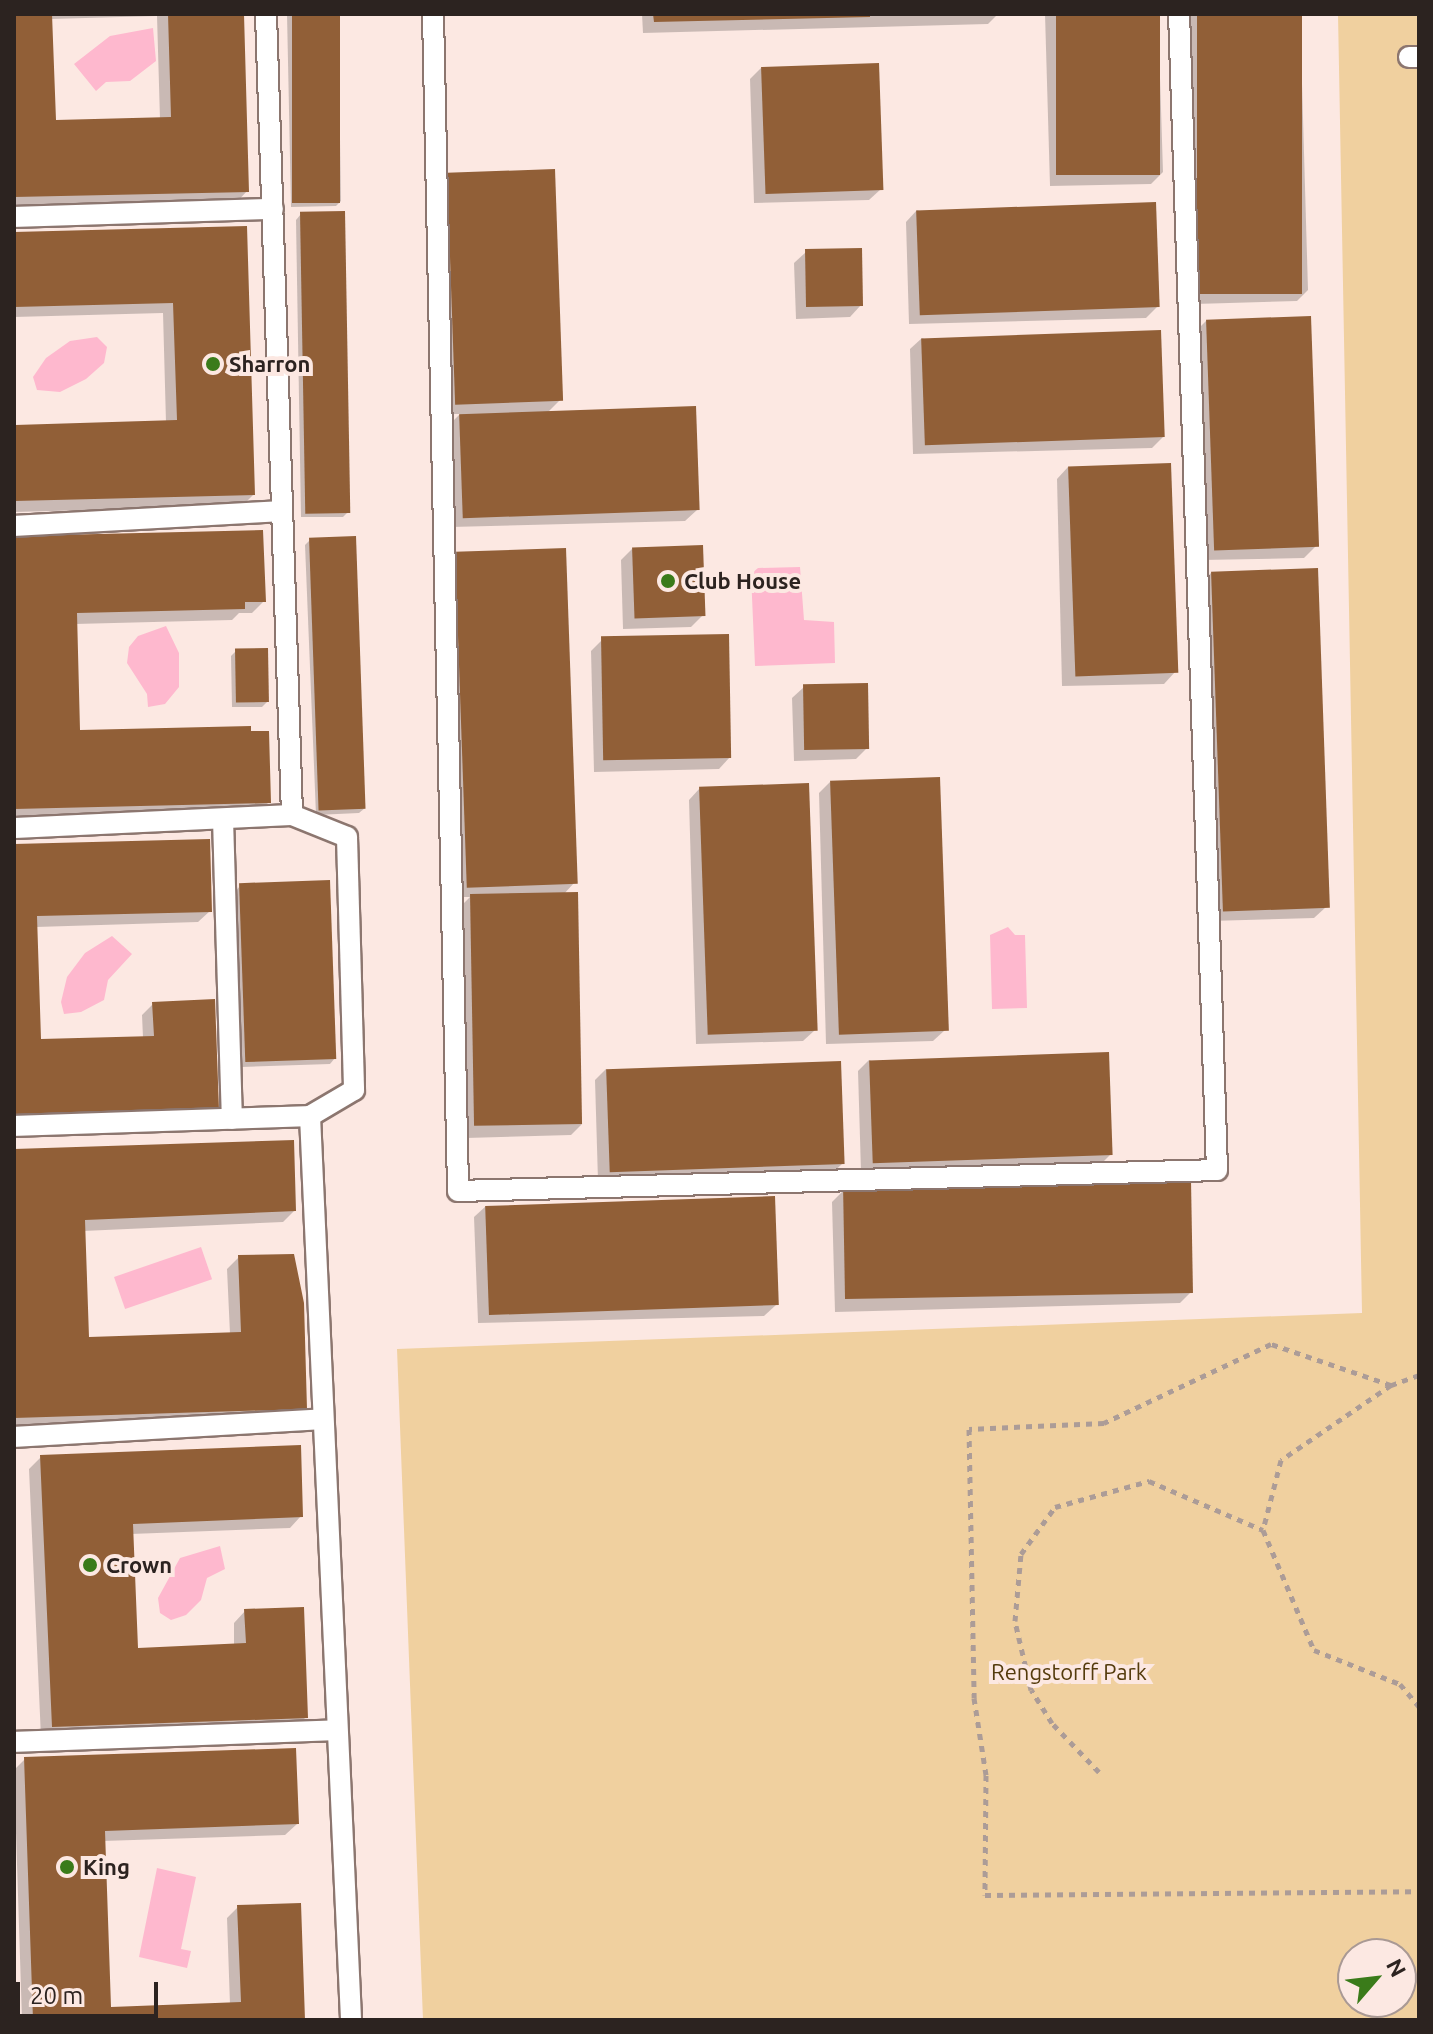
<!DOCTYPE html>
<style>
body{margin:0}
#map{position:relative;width:1433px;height:2034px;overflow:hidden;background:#fce8e2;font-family:Ubuntu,sans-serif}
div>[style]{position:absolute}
.green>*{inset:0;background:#f0d09f}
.water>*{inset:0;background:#feb8ce;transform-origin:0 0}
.shadow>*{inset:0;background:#0003}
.building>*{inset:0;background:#915f37;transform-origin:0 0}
.path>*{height:5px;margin-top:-2.5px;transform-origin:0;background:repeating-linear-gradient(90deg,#ac9c97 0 6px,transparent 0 12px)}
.roads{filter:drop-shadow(2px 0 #8c766f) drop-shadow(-2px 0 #8c766f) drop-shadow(0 2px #8c766f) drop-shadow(0 -2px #8c766f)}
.service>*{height:20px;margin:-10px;padding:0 10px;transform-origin:10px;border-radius:10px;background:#fff}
.dots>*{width:22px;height:22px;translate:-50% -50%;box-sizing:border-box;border:4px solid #fce8e2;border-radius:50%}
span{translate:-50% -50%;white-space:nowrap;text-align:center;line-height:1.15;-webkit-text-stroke:8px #fce8e2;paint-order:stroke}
.poi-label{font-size:22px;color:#2c2320;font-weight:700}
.left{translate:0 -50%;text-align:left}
.park-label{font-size:22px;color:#543b0c}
.frame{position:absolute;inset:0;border:16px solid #2c2320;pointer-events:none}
.north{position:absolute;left:1337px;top:1938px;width:80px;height:80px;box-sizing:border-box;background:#fce8e2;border:2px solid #a99994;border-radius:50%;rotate:62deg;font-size:22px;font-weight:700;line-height:32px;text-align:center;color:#2c2320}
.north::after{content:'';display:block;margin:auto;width:28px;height:36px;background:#3a7b1a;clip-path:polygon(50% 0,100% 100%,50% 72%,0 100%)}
.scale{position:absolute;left:16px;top:1982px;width:142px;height:36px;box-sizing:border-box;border:4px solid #2c2320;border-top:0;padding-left:10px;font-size:24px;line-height:28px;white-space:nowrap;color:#2c2320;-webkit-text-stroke:6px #fce8e2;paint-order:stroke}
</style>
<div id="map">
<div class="green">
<div style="clip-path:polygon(evenodd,1338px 14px,1419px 14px,1419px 2020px,423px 2020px,397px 1349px,1362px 1313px,1338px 14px,1353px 1954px,1401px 1954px,1401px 2002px,1353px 2002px,1353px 1954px)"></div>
</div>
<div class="water">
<div style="clip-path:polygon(153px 28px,156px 61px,130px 81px,106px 82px,96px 91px,74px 64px,110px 36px)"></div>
<div style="clip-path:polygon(97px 337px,107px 347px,104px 363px,86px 379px,60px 392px,37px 390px,33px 377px,46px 358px,70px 341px)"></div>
<div style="clip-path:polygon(800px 567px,804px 620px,834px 622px,835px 663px,755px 666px,751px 574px,758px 568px)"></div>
<div style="clip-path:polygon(166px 626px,179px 653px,179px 687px,165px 704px,148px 707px,147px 694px,127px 663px,129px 647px,138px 636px)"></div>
<div style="clip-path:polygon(1008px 927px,1015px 935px,1025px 935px,1027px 1008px,992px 1009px,990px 935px)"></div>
<div style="clip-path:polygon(112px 936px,132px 954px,108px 980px,104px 1000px,81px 1012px,64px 1014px,61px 1002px,67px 977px,85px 953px)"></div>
<div style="left:201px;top:1247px;width:34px;height:92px;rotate:71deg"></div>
<div style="clip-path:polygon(220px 1546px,225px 1569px,207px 1578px,201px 1600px,186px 1615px,171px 1620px,160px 1613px,158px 1598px,180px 1558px)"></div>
<div style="clip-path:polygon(157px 1868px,196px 1877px,181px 1949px,191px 1951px,187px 1968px,139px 1957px)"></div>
</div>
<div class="shadow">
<div style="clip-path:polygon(evenodd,14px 14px,242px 14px,247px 191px,236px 203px,14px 208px,14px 14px,157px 16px,160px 120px,54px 122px,50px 19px,157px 16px)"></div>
<div style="clip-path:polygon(287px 14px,338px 14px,341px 201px,336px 206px,291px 207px)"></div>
<div style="clip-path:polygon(642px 14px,998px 14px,988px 24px,643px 33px)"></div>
<div style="clip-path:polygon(1045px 14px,1158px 14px,1163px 172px,1151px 184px,1050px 186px)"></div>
<div style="clip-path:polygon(1186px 14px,1300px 14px,1308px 290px,1297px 301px,1195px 304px)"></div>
<div style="clip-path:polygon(761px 68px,881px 189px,869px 200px,754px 203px,750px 79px)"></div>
<div style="clip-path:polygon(448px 173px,560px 400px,548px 412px,697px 510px,685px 521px,451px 527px,448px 426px,460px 414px,443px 414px,437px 185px)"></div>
<div style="clip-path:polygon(917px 210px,1157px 307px,1146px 318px,909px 324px,906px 222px)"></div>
<div style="clip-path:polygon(301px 214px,348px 512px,343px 517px,301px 517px,296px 220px)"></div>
<div style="clip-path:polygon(245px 228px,253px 495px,242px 506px,14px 512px,16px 427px,166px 423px,163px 313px,14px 317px,14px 234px)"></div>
<div style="clip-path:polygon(806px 252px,861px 305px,850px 317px,796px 319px,794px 263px)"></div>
<div style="clip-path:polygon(1207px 320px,1316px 546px,1304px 558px,1202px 560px,1195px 332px)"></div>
<div style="clip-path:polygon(922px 338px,1163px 437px,1152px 448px,913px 454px,910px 349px)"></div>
<div style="clip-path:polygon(1068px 467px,1175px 672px,1164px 684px,1062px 686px,1057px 479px)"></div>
<div style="clip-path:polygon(14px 538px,264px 601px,252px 613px,239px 613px,232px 620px,75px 624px,78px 732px,269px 802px,257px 814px,14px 820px)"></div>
<div style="clip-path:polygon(310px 540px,365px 808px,359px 813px,316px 815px,305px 545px)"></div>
<div style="clip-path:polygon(632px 549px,703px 615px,691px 627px,623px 629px,621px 560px)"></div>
<div style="clip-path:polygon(456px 553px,574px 883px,563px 895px,582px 1124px,571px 1135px,466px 1138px,459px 908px,470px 897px,454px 897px,445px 564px)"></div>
<div style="clip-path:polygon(1212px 572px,1326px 907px,1314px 918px,1210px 921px,1200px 584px)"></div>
<div style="clip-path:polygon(602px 640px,730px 757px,719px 769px,594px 772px,591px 651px)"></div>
<div style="clip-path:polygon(236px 651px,267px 702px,262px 707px,232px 707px,231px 656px)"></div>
<div style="clip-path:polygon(804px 687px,867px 748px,856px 759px,794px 761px,792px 698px)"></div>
<div style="clip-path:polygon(830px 782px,945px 1030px,933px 1041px,826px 1044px,819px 793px)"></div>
<div style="clip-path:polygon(700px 788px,815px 1030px,803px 1041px,696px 1044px,689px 800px)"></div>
<div style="clip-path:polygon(14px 846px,210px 911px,198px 922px,36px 927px,39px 1041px,143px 1038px,142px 1015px,153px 1004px,217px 1109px,14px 1125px)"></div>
<div style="clip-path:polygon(240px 886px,335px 1058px,330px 1064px,242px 1067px,235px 892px)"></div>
<div style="clip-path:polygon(869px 1060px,1110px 1155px,1099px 1166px,861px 1172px,858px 1071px)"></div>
<div style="clip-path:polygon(606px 1069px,842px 1164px,830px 1175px,598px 1181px,595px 1080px)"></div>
<div style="clip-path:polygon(14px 1151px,294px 1211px,283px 1222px,83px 1231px,87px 1339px,230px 1334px,227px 1269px,239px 1257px,305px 1408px,294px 1420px,14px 1428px)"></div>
<div style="clip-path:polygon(843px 1191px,1191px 1292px,1180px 1303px,835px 1312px,832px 1202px)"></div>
<div style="clip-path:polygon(486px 1206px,776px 1305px,764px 1316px,478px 1323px,474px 1217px)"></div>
<div style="clip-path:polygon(41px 1457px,301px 1516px,290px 1528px,131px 1534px,136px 1650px,234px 1646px,234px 1623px,245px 1611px,306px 1717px,295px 1728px,41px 1738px,29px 1469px)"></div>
<div style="clip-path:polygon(25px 1759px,297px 1824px,285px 1835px,103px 1841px,109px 2009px,230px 2005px,227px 1918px,238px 1907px,303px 2020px,22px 2020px,14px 1770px)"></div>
</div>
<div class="building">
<div style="clip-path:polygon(14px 14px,52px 14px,56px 120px,171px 117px,168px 14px,244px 14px,249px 192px,14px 197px)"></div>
<div style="left:292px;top:14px;width:48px;height:189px"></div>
<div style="clip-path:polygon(653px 14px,870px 14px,870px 17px,654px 22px)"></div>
<div style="left:1056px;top:14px;width:104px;height:161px"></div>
<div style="left:1197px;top:14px;width:105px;height:280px"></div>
<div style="left:879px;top:63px;width:127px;height:118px;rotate:88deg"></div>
<div style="left:555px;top:169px;width:232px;height:108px;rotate:88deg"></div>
<div style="left:1156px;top:202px;width:105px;height:240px;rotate:88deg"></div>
<div style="left:345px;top:211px;width:302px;height:45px;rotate:89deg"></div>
<div style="clip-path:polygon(247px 226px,255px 495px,14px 501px,15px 425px,177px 420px,173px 303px,14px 307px,14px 232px)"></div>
<div style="left:862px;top:248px;width:58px;height:57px;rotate:89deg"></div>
<div style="left:1311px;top:316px;width:231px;height:105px;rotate:88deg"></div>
<div style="left:1161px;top:330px;width:107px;height:240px;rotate:88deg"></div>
<div style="left:696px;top:406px;width:104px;height:237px;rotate:88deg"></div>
<div style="left:1171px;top:463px;width:210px;height:103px;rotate:88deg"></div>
<div style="clip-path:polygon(263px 530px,266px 602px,245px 602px,245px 609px,77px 613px,80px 730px,251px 726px,251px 731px,269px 731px,271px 803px,14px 809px,14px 536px)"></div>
<div style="left:356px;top:536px;width:273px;height:47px;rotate:88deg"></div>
<div style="left:703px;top:545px;width:71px;height:71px;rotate:88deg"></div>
<div style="left:566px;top:548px;width:336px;height:111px;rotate:88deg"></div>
<div style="left:1318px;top:568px;width:340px;height:107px;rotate:88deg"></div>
<div style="left:729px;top:634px;width:124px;height:128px;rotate:89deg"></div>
<div style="left:268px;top:648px;width:54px;height:33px;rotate:89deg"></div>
<div style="left:868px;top:683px;width:66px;height:65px;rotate:89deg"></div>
<div style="left:940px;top:777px;width:254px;height:110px;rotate:88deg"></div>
<div style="left:809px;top:783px;width:248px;height:110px;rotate:88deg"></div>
<div style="clip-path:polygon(210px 839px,212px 912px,37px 916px,41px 1039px,154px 1036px,152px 1002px,215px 999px,219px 1110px,14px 1115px,14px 844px)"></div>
<div style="left:330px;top:880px;width:179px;height:91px;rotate:88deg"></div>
<div style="left:578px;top:892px;width:232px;height:108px;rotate:89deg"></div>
<div style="left:1109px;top:1052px;width:103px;height:240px;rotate:88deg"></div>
<div style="left:841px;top:1061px;width:103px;height:235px;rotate:88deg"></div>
<div style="clip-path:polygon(294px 1140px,296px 1211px,85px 1220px,89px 1337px,241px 1332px,238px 1255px,294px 1254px,304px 1303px,307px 1409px,14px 1418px,14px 1149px)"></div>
<div style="left:1191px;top:1180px;width:113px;height:348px;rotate:89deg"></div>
<div style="left:775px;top:1196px;width:109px;height:290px;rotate:88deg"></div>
<div style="clip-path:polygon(301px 1445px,303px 1517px,133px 1524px,138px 1648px,246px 1643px,244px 1609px,304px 1607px,308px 1718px,52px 1727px,40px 1455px)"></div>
<div style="clip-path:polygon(296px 1748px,299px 1824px,105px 1831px,111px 2007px,241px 2002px,237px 1905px,301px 1903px,305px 2020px,33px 2020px,24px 1757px)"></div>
</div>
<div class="path">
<div style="left:1419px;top:1375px;width:30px;rotate:160deg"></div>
<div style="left:1391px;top:1385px;width:127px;rotate:-161.1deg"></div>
<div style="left:1271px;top:1344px;width:185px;rotate:154.7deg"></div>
<div style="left:1104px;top:1423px;width:135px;rotate:177.5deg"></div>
<div style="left:969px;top:1429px;width:269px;rotate:88.9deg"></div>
<div style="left:974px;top:1698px;width:78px;rotate:81.1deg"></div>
<div style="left:986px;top:1775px;width:120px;rotate:90.5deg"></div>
<div style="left:985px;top:1895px;width:434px;rotate:-0.5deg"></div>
<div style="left:1391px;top:1385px;width:133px;rotate:145.7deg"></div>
<div style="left:1281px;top:1460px;width:72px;rotate:104.4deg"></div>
<div style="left:1263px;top:1530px;width:130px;rotate:67deg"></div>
<div style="left:1314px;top:1650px;width:92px;rotate:21.6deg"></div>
<div style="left:1400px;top:1684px;width:30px;rotate:50deg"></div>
<div style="left:1099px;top:1772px;width:68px;rotate:-133.8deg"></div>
<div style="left:1052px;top:1723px;width:39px;rotate:-122deg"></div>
<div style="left:1031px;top:1690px;width:71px;rotate:-103.1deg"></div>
<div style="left:1015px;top:1621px;width:67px;rotate:-84.9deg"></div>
<div style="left:1021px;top:1554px;width:58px;rotate:-54.1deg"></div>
<div style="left:1055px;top:1507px;width:98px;rotate:-15.5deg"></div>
<div style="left:1149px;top:1481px;width:124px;rotate:23.3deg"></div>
</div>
<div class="roads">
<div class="service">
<div style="left:266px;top:14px;width:801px;rotate:88.14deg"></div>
<div style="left:292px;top:815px;width:59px;rotate:21.8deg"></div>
<div style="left:347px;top:837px;width:253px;rotate:88.4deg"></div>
<div style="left:354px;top:1090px;width:51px;rotate:149.4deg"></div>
<div style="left:310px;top:1116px;width:905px;rotate:87.4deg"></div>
<div style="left:433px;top:14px;width:1177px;rotate:88.78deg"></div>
<div style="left:458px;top:1191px;width:759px;rotate:-1.58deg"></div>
<div style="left:1217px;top:1170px;width:1157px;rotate:-91.88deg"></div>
<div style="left:1409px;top:57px;width:10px"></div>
<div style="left:14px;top:217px;width:259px;rotate:-1.8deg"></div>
<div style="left:14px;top:526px;width:268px;rotate:-3.2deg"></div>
<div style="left:223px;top:819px;width:300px;rotate:88.3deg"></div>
<div style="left:14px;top:828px;width:278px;rotate:-2.7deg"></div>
<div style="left:14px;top:1126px;width:296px;rotate:-1.9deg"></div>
<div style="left:14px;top:1437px;width:309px;rotate:-3.3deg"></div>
<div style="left:14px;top:1742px;width:321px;rotate:-2.1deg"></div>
</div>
</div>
<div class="dots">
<div style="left:213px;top:364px;background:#3a7b1a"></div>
<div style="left:668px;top:581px;background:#3a7b1a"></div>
<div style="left:90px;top:1565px;background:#3a7b1a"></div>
<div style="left:67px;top:1867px;background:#3a7b1a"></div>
</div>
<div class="poi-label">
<span class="left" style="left:229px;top:364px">Sharron</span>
<span class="left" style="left:684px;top:581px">Club House</span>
<span class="left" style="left:106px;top:1565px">Crown</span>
<span class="left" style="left:83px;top:1867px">King</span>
</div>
<div class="park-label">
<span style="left:1069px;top:1672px">Rengstorff Park</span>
</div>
<div class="frame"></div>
<div class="north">N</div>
<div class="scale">20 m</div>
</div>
